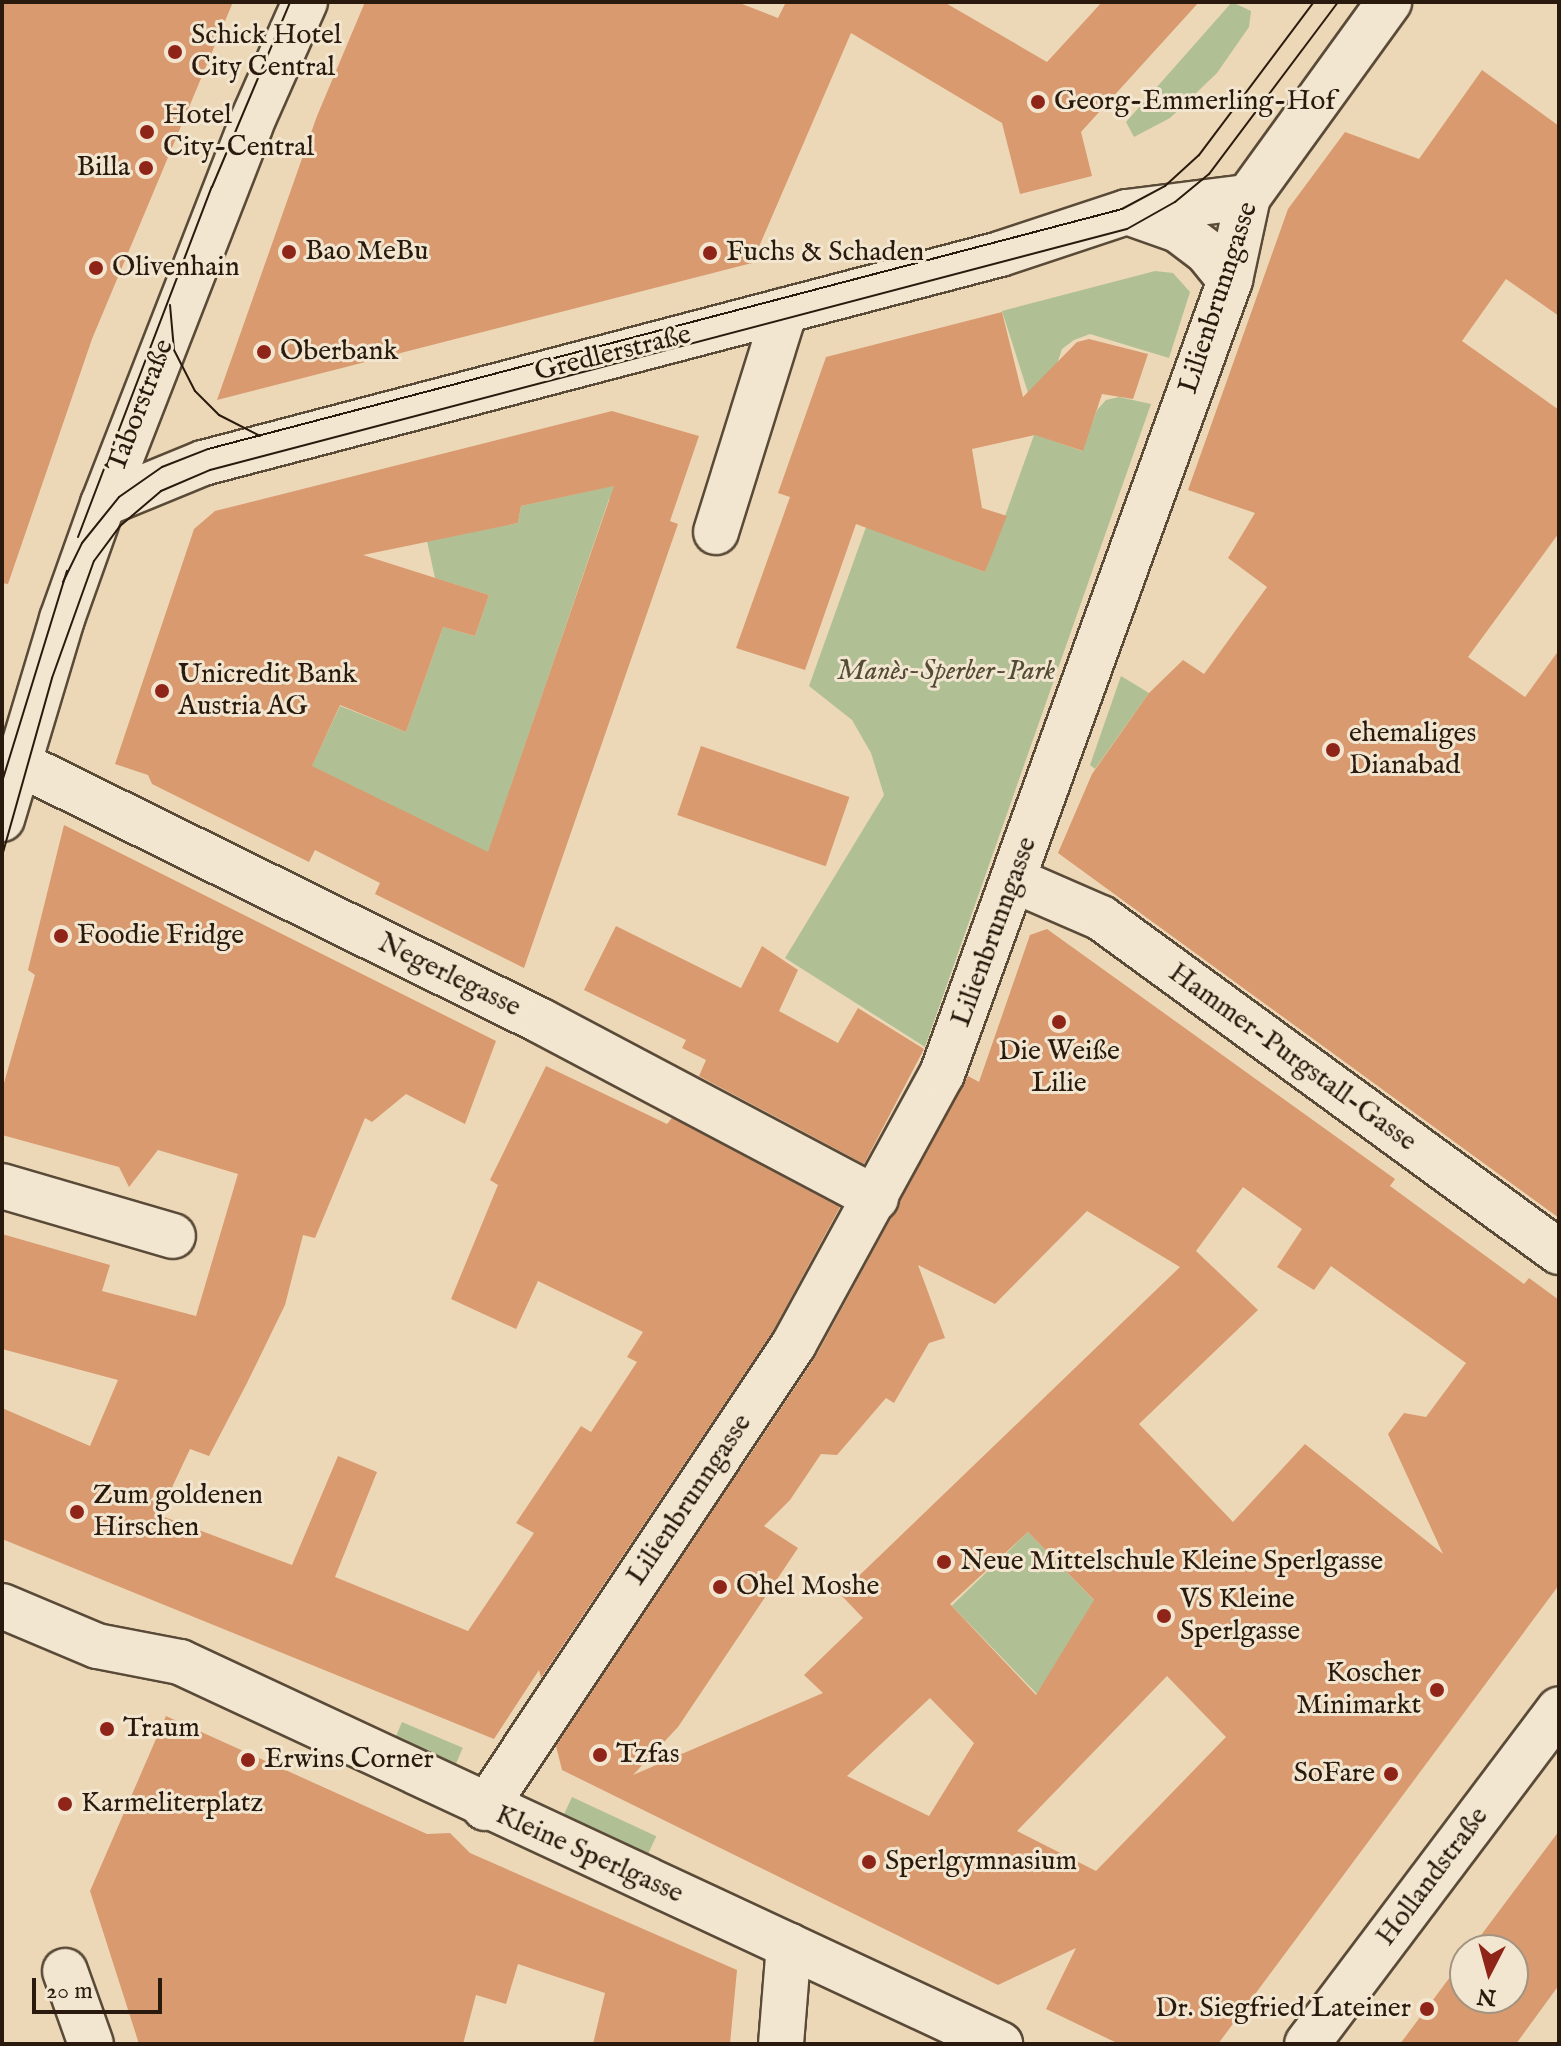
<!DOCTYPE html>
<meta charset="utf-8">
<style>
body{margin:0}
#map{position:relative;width:1561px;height:2046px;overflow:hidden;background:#ecd8b7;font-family:"IM FELL English",serif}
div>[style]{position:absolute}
.green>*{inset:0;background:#b1c094;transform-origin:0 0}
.building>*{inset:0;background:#d99a70;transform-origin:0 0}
.roads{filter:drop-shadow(2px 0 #5a4a38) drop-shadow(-2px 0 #5a4a38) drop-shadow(0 2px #5a4a38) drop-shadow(0 -2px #5a4a38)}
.street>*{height:44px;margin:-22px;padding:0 22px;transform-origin:22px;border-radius:22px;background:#f3e6d0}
.secondary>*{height:44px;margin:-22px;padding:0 22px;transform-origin:22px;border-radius:22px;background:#f3e6d0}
.tram>*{height:2px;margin:-1px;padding:0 1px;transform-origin:1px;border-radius:1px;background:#2a1a0d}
.dots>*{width:22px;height:22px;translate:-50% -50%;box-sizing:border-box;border:4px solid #f3e6d0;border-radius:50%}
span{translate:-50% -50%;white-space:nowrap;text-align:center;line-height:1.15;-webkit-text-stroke:6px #f3e6d0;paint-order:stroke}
.poi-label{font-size:28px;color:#2a1a0d}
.left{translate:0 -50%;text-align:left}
.right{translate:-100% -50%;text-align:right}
.street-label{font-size:28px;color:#2a1a0d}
.park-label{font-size:28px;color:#524c36;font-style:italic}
.frame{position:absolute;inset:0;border:4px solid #2a1a0d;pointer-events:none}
.north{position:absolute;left:1449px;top:1934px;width:80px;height:80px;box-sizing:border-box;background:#f3e6d0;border:2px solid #a39482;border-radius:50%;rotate:186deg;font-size:22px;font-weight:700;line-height:32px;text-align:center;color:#2a1a0d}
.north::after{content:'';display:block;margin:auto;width:28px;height:36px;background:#8f2418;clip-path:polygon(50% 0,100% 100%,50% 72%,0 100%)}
.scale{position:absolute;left:32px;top:1978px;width:130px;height:36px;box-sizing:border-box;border:4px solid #2a1a0d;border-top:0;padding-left:10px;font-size:24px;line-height:28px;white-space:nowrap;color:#2a1a0d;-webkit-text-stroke:6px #f3e6d0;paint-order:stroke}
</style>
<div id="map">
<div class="green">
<div style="clip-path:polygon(1232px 2px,1251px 11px,1249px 27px,1217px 73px,1170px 118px,1134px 137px,1126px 122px)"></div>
<div style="clip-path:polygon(1155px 271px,1173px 273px,1190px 292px,1169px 358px,1090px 334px,1074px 340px,1062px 349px,1034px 434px,1082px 451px,1097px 410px,1106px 400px,1119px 397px,1151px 404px,925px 1047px,785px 958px,884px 795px,871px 753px,852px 720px,809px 686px,866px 527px,985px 572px,1034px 435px,1030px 399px,1002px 311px)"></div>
<div style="clip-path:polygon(612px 486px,623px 488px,609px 499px,493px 839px,494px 872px,306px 778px,340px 706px,406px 732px,443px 627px,475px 636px,489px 595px,435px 578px,427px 541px,518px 523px,521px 506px)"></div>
<div style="clip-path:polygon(1121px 676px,1149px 693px,1095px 769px,1090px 765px)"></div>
<div style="left:1028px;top:1532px;width:200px;height:106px;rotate:46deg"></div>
<div style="left:402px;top:1722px;width:66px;height:19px;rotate:23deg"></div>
<div style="left:572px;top:1797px;width:93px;height:19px;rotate:25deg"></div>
</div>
<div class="building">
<div style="clip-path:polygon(2px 2px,233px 2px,92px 339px,8px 584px,2px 583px)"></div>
<div style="clip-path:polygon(365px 2px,737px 2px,778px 18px,786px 2px,944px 2px,1047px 62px,1102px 2px,1199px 2px,1081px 132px,1092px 176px,1020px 194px,1002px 123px,851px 33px,752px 263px,217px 400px,317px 116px)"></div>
<div style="clip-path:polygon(1482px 70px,1559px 126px,1559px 316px,1506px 279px,1462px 341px,1559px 410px,1559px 533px,1468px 657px,1525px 697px,1559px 650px,1559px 1218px,1058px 853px,1092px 774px,1149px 693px,1183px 660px,1204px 674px,1267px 587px,1228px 558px,1255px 513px,1188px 490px,1288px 209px,1345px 132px,1419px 159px)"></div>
<div style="clip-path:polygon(1002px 312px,1023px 397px,1077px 342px,1089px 339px,1148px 354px,1133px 399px,1102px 394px,1083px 451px,1035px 435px,972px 449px,982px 508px,1007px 516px,985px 572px,856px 524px,805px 670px,736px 648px,790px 497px,778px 493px,826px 357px)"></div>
<div style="clip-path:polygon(evenodd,612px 411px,699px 436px,670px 521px,678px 524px,524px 968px,375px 894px,380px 883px,315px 850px,309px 862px,152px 784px,148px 775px,115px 764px,194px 529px,215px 511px,612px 411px,614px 486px,488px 852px,312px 766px,340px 705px,406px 732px,443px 627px,475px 636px,489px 595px,363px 555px,518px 523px,521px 506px,614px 486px)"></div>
<div style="left:701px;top:746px;width:157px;height:73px;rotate:19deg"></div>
<div style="clip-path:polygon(64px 825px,496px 1041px,465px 1124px,406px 1094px,372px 1122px,365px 1118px,315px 1238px,303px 1235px,285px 1305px,247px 1383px,209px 1456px,190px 1449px,159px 1515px,292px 1565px,338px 1456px,377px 1472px,335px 1577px,468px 1631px,534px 1533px,516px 1523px,581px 1426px,591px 1432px,637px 1362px,627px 1357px,643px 1332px,538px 1281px,516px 1329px,451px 1299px,498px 1185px,490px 1180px,546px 1066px,667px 1124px,672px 1118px,840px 1207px,773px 1331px,541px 1678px,539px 1670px,494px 1739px,2px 1539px,2px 1408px,90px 1446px,118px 1380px,2px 1349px,2px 1234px,110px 1265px,102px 1291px,196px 1316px,238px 1174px,158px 1150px,129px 1187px,119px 1167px,2px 1135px,2px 1090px,35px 975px,28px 970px)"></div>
<div style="clip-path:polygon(616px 926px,741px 988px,762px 946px,798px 970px,779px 1011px,838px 1043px,858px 1008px,924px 1049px,864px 1164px,699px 1076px,706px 1060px,682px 1048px,686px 1040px,584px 990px)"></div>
<div style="clip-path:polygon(evenodd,1047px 929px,1395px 1179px,1390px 1186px,1524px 1284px,1529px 1278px,1559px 1300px,1559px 1585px,1218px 2044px,1119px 2044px,1046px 2009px,1076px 1948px,998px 1985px,562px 1770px,556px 1746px,816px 1356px,968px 1076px,979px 1082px,1030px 935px,1047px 929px,1243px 1187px,1302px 1229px,1277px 1267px,1314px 1290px,1331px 1266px,1466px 1363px,1426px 1417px,1404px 1413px,1388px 1434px,1443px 1554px,1305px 1444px,1233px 1522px,1139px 1424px,1258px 1310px,1196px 1251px,1243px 1187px,1047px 929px,1087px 1211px,1180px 1267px,840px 1594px,863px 1618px,804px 1675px,823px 1693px,633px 1775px,678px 1727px,798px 1548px,764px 1526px,790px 1500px,821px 1454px,837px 1455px,886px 1398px,894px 1403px,929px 1343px,945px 1338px,918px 1265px,995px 1304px,1087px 1211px,1047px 929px,1028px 1532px,1094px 1600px,1036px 1695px,950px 1604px,1028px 1532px,1047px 929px,1167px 1676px,1226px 1737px,1096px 1871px,1017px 1831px,1167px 1676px,1047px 929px,930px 1698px,974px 1743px,929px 1816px,847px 1776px,930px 1698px)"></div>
<div style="clip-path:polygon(166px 1716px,427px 1834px,450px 1833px,470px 1853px,737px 1970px,730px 2044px,593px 2044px,605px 1993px,518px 1964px,506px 2004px,476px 1995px,463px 2044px,139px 2044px,90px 1891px)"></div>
<div style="clip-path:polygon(1559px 1831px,1559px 1985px,1516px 2044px,1400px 2044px,1465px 1957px,1465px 1998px,1513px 1998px,1513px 1950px,1470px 1950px)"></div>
</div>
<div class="roads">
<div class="street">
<div style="left:1127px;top:212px;width:54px;rotate:19.4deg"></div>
<div style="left:1178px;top:230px;width:36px;rotate:37deg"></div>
<div style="left:1207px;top:252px;width:36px;rotate:51deg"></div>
<div style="left:716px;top:532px;width:232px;rotate:-72.7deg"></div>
<div style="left:18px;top:763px;width:583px;rotate:26.26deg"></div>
<div style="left:541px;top:1021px;width:379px;rotate:27.9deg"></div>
<div style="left:1016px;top:881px;width:93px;rotate:23.5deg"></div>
<div style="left:1101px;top:918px;width:567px;rotate:36.1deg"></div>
<div style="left:2px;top:1186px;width:178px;rotate:16.3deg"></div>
<div style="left:2px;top:1606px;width:103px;rotate:22.8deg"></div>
<div style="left:97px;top:1646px;width:85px;rotate:10.9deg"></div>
<div style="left:180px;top:1662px;width:905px;rotate:24.98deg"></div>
<div style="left:485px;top:1808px;width:557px;rotate:-56.34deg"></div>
<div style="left:794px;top:1344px;width:308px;rotate:-61.3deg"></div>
<div style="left:942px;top:1074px;width:845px;rotate:-70.06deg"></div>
<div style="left:1230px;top:280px;width:85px;rotate:-77.8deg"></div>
<div style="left:65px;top:1971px;width:77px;rotate:70.4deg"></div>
<div style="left:781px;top:2044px;width:99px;rotate:-85.4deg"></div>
<div style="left:1307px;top:2044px;width:419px;rotate:-53deg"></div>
</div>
<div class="secondary">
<div style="left:103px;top:504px;width:108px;rotate:-22.3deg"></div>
<div style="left:203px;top:463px;width:824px;rotate:-14.69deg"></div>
<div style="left:1000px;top:254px;width:134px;rotate:-18.3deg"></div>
<div style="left:1127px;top:212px;width:122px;rotate:-7.1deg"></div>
<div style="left:1248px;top:197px;width:241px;rotate:-54.1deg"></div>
<div style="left:2px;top:819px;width:209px;rotate:-73.3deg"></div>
<div style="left:62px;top:619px;width:122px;rotate:-70.4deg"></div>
<div style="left:103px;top:504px;width:406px;rotate:-68.7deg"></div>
<div style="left:250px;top:126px;width:136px;rotate:-66.1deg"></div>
</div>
</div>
<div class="tram">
<div style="left:170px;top:305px;width:45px;rotate:84.9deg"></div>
<div style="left:174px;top:350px;width:46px;rotate:62.9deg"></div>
<div style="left:195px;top:391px;width:34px;rotate:45deg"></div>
<div style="left:219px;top:415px;width:46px;rotate:27.1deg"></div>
<div style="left:78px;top:537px;width:375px;rotate:-69.1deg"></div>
<div style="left:212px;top:187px;width:201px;rotate:-67.1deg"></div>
<div style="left:63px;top:582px;width:43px;rotate:-64deg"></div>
<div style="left:82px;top:543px;width:59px;rotate:-51.2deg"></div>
<div style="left:119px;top:497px;width:52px;rotate:-34.9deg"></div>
<div style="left:162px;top:467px;width:49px;rotate:-21.4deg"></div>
<div style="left:208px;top:449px;width:945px;rotate:-14.71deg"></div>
<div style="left:1122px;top:209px;width:49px;rotate:-28.1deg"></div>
<div style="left:1165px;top:186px;width:46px;rotate:-42.4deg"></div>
<div style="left:1199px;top:155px;width:191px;rotate:-53.1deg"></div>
<div style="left:2px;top:782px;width:221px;rotate:-72.9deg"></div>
<div style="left:2px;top:856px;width:185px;rotate:-74.3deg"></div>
<div style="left:52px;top:678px;width:124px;rotate:-70.3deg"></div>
<div style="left:94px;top:561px;width:44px;rotate:-53.4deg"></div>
<div style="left:120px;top:526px;width:54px;rotate:-40.5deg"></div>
<div style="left:161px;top:491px;width:53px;rotate:-23.2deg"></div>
<div style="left:210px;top:470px;width:948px;rotate:-14.73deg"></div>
<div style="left:1127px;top:229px;width:55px;rotate:-29.4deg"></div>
<div style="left:1175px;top:202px;width:44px;rotate:-39.5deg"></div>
<div style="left:1209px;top:174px;width:215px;rotate:-53.1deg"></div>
</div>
<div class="dots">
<div style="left:175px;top:52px;background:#8f2418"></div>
<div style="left:1038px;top:102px;background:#8f2418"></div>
<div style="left:147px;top:132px;background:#8f2418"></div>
<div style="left:146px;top:168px;background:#8f2418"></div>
<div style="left:289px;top:252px;background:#8f2418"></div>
<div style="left:710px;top:253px;background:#8f2418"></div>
<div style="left:96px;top:268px;background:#8f2418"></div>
<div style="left:264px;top:352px;background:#8f2418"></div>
<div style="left:162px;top:691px;background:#8f2418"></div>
<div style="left:1333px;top:750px;background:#8f2418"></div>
<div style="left:61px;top:936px;background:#8f2418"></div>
<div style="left:1059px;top:1022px;background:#8f2418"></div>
<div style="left:77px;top:1512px;background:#8f2418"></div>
<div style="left:944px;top:1562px;background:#8f2418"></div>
<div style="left:720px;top:1587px;background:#8f2418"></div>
<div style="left:1164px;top:1616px;background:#8f2418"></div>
<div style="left:1437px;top:1690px;background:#8f2418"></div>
<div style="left:107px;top:1729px;background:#8f2418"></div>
<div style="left:600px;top:1755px;background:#8f2418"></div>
<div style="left:248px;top:1760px;background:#8f2418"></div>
<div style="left:1391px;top:1774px;background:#8f2418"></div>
<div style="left:65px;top:1804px;background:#8f2418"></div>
<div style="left:869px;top:1862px;background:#8f2418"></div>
<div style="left:1427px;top:2009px;background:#8f2418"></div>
</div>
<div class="poi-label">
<span class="left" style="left:191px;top:52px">Schick Hotel<br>City Central</span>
<span class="left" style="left:1054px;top:102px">Georg-Emmerling-Hof</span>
<span class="left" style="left:163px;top:132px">Hotel<br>City-Central</span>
<span class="right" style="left:130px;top:168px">Billa</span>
<span class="left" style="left:305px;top:252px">Bao MeBu</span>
<span class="left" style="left:726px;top:253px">Fuchs &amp; Schaden</span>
<span class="left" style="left:112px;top:268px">Olivenhain</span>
<span class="left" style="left:280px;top:352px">Oberbank</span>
<span class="left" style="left:178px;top:691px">Unicredit Bank<br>Austria AG</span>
<span class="left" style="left:1349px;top:750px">ehemaliges<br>Dianabad</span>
<span class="left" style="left:77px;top:936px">Foodie Fridge</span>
<span style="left:1059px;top:1068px">Die Weiße<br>Lilie</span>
<span class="left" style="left:93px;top:1512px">Zum goldenen<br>Hirschen</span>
<span class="left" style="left:960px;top:1562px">Neue Mittelschule Kleine Sperlgasse</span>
<span class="left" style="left:736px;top:1587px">Ohel Moshe</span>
<span class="left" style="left:1180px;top:1616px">VS Kleine<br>Sperlgasse</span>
<span class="right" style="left:1421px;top:1690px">Koscher<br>Minimarkt</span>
<span class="left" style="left:123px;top:1729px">Traum</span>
<span class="left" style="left:616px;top:1755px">Tzfas</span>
<span class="left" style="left:264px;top:1760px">Erwins Corner</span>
<span class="right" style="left:1375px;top:1774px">SoFare</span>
<span class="left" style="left:81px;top:1804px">Karmeliterplatz</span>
<span class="left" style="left:885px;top:1862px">Sperlgymnasium</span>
<span class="right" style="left:1411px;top:2009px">Dr. Siegfried Lateiner</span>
</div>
<div class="street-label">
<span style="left:1219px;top:298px;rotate:-72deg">Lilienbrunngasse</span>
<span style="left:613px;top:354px;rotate:-14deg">Gredlerstraße</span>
<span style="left:141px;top:406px;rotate:-69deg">Taborstraße</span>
<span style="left:995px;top:932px;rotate:-70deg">Lilienbrunngasse</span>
<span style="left:449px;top:976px;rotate:26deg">Negerlegasse</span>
<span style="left:1292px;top:1058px;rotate:36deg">Hammer-Purgstall-Gasse</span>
<span style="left:690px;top:1500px;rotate:-56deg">Lilienbrunngasse</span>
<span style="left:589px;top:1855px;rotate:24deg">Kleine Sperlgasse</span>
<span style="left:1433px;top:1877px;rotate:-53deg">Hollandstraße</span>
</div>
<div class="park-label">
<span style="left:946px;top:672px">Manès-Sperber-Park</span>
</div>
<div class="frame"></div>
<div class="north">N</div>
<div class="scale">20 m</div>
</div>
